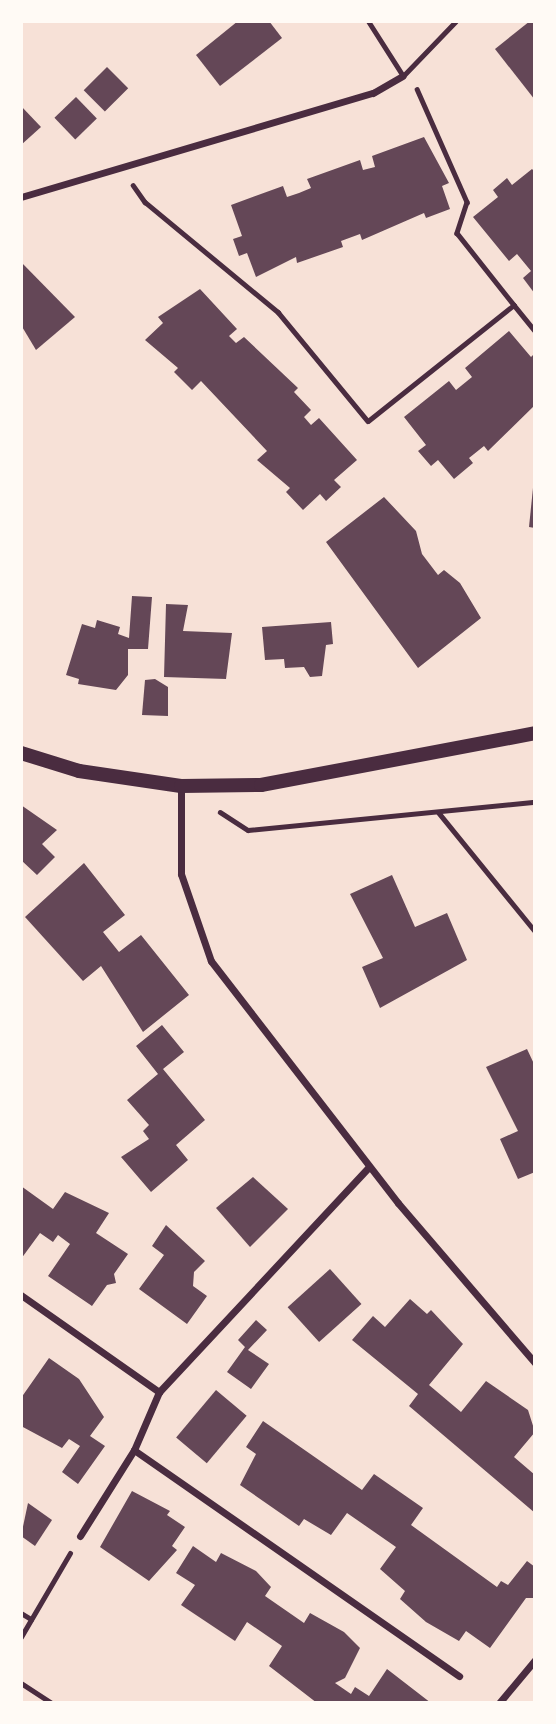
<!DOCTYPE html>
<style>
body{margin:0}
#map{position:relative;width:556px;height:1724px;overflow:hidden;background:#f7e1d7;font-family:Karla,sans-serif}
div>[style]{position:absolute}
.building>*{inset:0;background:#644757;transform-origin:0 0}
.path>*{height:4.5px;margin:-2.25px;padding:0 2.25px;transform-origin:2.25px;border-radius:2.25px;background:#4a2c40}
.service>*{height:5px;margin:-2.5px;padding:0 2.5px;transform-origin:2.5px;border-radius:2.5px;background:#4a2c40}
.minor>*{height:7px;margin:-3.5px;padding:0 3.5px;transform-origin:3.5px;border-radius:3.5px;background:#4a2c40}
.secondary>*{height:14px;margin:-7px;padding:0 7px;transform-origin:7px;border-radius:7px;background:#4a2c40}
span{translate:-50% -50%;white-space:nowrap;text-align:center;line-height:1.15;-webkit-text-stroke:5px #fffaf5;paint-order:stroke}
.frame{position:absolute;inset:0;border:23px solid #fffaf5;pointer-events:none}
</style>
<div id="map">
<div class="building">
<div style="clip-path:polygon(238px 21px,269px 21px,282px 38px,220px 86px,196px 55px)"></div>
<div style="clip-path:polygon(530px 21px,535px 21px,535px 100px,495px 49px)"></div>
<div style="left:107px;top:67px;width:30px;height:33px;rotate:45deg"></div>
<div style="left:76px;top:97px;width:30px;height:30px;rotate:46deg"></div>
<div style="clip-path:polygon(21px 106px,41px 127px,21px 145px)"></div>
<div style="clip-path:polygon(424px 137px,449px 183px,442px 186px,450px 209px,426px 218px,424px 213px,362px 240px,360px 234px,341px 241px,343px 247px,297px 263px,296px 257px,256px 277px,247px 253px,239px 256px,233px 239px,242px 236px,231px 205px,283px 186px,287px 197px,299px 193px,311px 188px,307px 179px,360px 160px,363px 170px,375px 167px,372px 156px)"></div>
<div style="clip-path:polygon(532px 169px,535px 172px,535px 294px,523px 278px,531px 271px,517px 254px,509px 261px,473px 217px,498px 197px,493px 190px,507px 178px,512px 185px)"></div>
<div style="clip-path:polygon(21px 262px,75px 317px,36px 350px,21px 325px)"></div>
<div style="clip-path:polygon(200px 289px,237px 329px,229px 336px,236px 343px,244px 337px,298px 388px,294px 392px,311px 410px,304px 417px,311px 425px,319px 418px,357px 460px,334px 480px,341px 487px,326px 501px,320px 494px,303px 510px,286px 492px,290px 488px,257px 460px,267px 451px,201px 381px,192px 390px,174px 372px,178px 368px,145px 340px,163px 323px,158px 317px)"></div>
<div style="clip-path:polygon(509px 331px,531px 357px,535px 353px,535px 405px,488px 451px,484px 446px,469px 458px,473px 463px,454px 479px,438px 460px,431px 466px,418px 451px,426px 445px,404px 417px,449px 381px,456px 390px,472px 377px,465px 368px)"></div>
<div style="clip-path:polygon(533px 488px,535px 488px,535px 528px,529px 527px)"></div>
<div style="clip-path:polygon(384px 497px,416px 531px,422px 554px,438px 575px,444px 570px,460px 583px,481px 618px,418px 668px,326px 542px)"></div>
<div style="clip-path:polygon(132px 596px,152px 597px,148px 649px,128px 649px,128px 675px,116px 690px,78px 684px,79px 679px,66px 675px,82px 624px,95px 628px,97px 620px,120px 627px,118px 634px,129px 638px)"></div>
<div style="clip-path:polygon(166px 604px,188px 605px,183px 631px,232px 633px,226px 679px,164px 677px)"></div>
<div style="clip-path:polygon(331px 622px,333px 644px,326px 645px,322px 676px,310px 677px,304px 667px,285px 668px,284px 659px,265px 660px,262px 627px)"></div>
<div style="clip-path:polygon(155px 679px,168px 687px,168px 716px,142px 715px,145px 680px)"></div>
<div style="clip-path:polygon(21px 805px,57px 830px,42px 844px,55px 857px,37px 875px,21px 860px)"></div>
<div style="clip-path:polygon(84px 863px,125px 915px,103px 932px,119px 952px,141px 935px,189px 995px,143px 1032px,101px 966px,83px 981px,25px 917px)"></div>
<div style="clip-path:polygon(392px 875px,415px 927px,447px 913px,467px 960px,380px 1008px,362px 967px,383px 958px,350px 894px)"></div>
<div style="clip-path:polygon(162px 1025px,184px 1052px,163px 1069px,205px 1120px,176px 1145px,188px 1160px,151px 1192px,121px 1157px,149px 1139px,143px 1131px,149px 1125px,127px 1100px,158px 1074px,136px 1046px)"></div>
<div style="clip-path:polygon(527px 1049px,535px 1066px,535px 1172px,518px 1179px,500px 1139px,518px 1131px,486px 1067px)"></div>
<div style="clip-path:polygon(253px 1177px,288px 1209px,250px 1247px,216px 1208px)"></div>
<div style="clip-path:polygon(21px 1186px,53px 1209px,65px 1192px,109px 1213px,96px 1233px,128px 1254px,114px 1274px,116px 1283px,107px 1285px,92px 1306px,48px 1276px,70px 1244px,58px 1235px,53px 1242px,40px 1233px,21px 1259px)"></div>
<div style="clip-path:polygon(166px 1225px,205px 1261px,194px 1272px,193px 1286px,207px 1296px,187px 1324px,139px 1289px,164px 1255px,152px 1246px)"></div>
<div style="left:330px;top:1269px;width:47px;height:57px;rotate:48deg"></div>
<div style="clip-path:polygon(410px 1299px,427px 1314px,431px 1310px,463px 1344px,429px 1385px,461px 1412px,486px 1381px,528px 1410px,535px 1432px,514px 1457px,535px 1475px,535px 1513px,409px 1406px,418px 1394px,352px 1340px,373px 1316px,385px 1327px)"></div>
<div style="clip-path:polygon(256px 1320px,267px 1330px,248px 1350px,269px 1364px,251px 1389px,227px 1372px,245px 1347px,238px 1340px)"></div>
<div style="clip-path:polygon(49px 1358px,79px 1379px,104px 1417px,90px 1436px,105px 1446px,78px 1484px,62px 1472px,80px 1446px,69px 1439px,62px 1448px,21px 1426px,21px 1398px)"></div>
<div style="left:216px;top:1390px;width:40px;height:62px;rotate:40deg"></div>
<div style="clip-path:polygon(263px 1421px,362px 1490px,374px 1474px,423px 1508px,411px 1525px,497px 1587px,501px 1581px,508px 1585px,527px 1561px,535px 1567px,535px 1598px,526px 1598px,490px 1648px,466px 1631px,459px 1641px,426px 1622px,400px 1599px,405px 1591px,380px 1569px,396px 1547px,347px 1513px,331px 1535px,304px 1519px,299px 1526px,240px 1485px,256px 1454px,246px 1447px)"></div>
<div style="clip-path:polygon(132px 1491px,170px 1511px,167px 1515px,185px 1527px,172px 1546px,177px 1550px,149px 1581px,100px 1547px)"></div>
<div style="clip-path:polygon(28px 1503px,52px 1520px,35px 1546px,21px 1536px)"></div>
<div style="clip-path:polygon(193px 1546px,216px 1562px,221px 1553px,256px 1571px,271px 1587px,265px 1596px,304px 1623px,310px 1613px,344px 1632px,360px 1648px,345px 1678px,335px 1683px,351px 1694px,355px 1687px,369px 1696px,387px 1669px,431px 1703px,317px 1703px,269px 1666px,282px 1646px,247px 1622px,235px 1641px,181px 1605px,195px 1585px,176px 1573px)"></div>
</div>
<div class="path">
<div style="left:417px;top:89px;width:124px;rotate:66.1deg"></div>
<div style="left:467px;top:202px;width:33px;rotate:108deg"></div>
<div style="left:457px;top:233px;width:92px;rotate:51.6deg"></div>
<div style="left:133px;top:185px;width:21px;rotate:55deg"></div>
<div style="left:145px;top:202px;width:173px;rotate:39.6deg"></div>
<div style="left:278px;top:312px;width:141px;rotate:50.5deg"></div>
<div style="left:368px;top:421px;width:186px;rotate:-38.5deg"></div>
<div style="left:514px;top:305px;width:33px;rotate:51deg"></div>
<div style="left:220px;top:812px;width:33px;rotate:33deg"></div>
<div style="left:248px;top:830px;width:288px;rotate:-5.6deg"></div>
<div style="left:439px;top:813px;width:152px;rotate:50.9deg"></div>
<div style="left:21px;top:1613px;width:12px;rotate:31deg"></div>
<div style="left:21px;top:1637px;width:97px;rotate:-59.7deg"></div>
<div style="left:21px;top:1683px;width:37px;rotate:33deg"></div>
</div>
<div class="service">
<div style="left:368px;top:21px;width:65px;rotate:57.5deg"></div>
<div style="left:403px;top:76px;width:76px;rotate:-46.1deg"></div>
</div>
<div class="minor">
<div style="left:21px;top:197px;width:367px;rotate:-16.5deg"></div>
<div style="left:373px;top:93px;width:34px;rotate:-30deg"></div>
<div style="left:181px;top:786px;width:88px;rotate:90deg"></div>
<div style="left:181px;top:874px;width:92px;rotate:71deg"></div>
<div style="left:211px;top:961px;width:306px;rotate:52.3deg"></div>
<div style="left:398px;top:1203px;width:211px;rotate:49.4deg"></div>
<div style="left:21px;top:1295px;width:169px;rotate:35.1deg"></div>
<div style="left:159px;top:1392px;width:308px;rotate:-47deg"></div>
<div style="left:159px;top:1392px;width:63px;rotate:113.3deg"></div>
<div style="left:134px;top:1450px;width:396px;rotate:34.8deg"></div>
<div style="left:80px;top:1536px;width:102px;rotate:-57.9deg"></div>
<div style="left:499px;top:1703px;width:56px;rotate:-50.1deg"></div>
</div>
<div class="secondary">
<div style="left:21px;top:753px;width:61px;rotate:17.2deg"></div>
<div style="left:79px;top:771px;width:103px;rotate:8.4deg"></div>
<div style="left:181px;top:786px;width:80px;rotate:-0.7deg"></div>
<div style="left:261px;top:785px;width:279px;rotate:-10.7deg"></div>
</div>
<div class="frame"></div>
</div>
